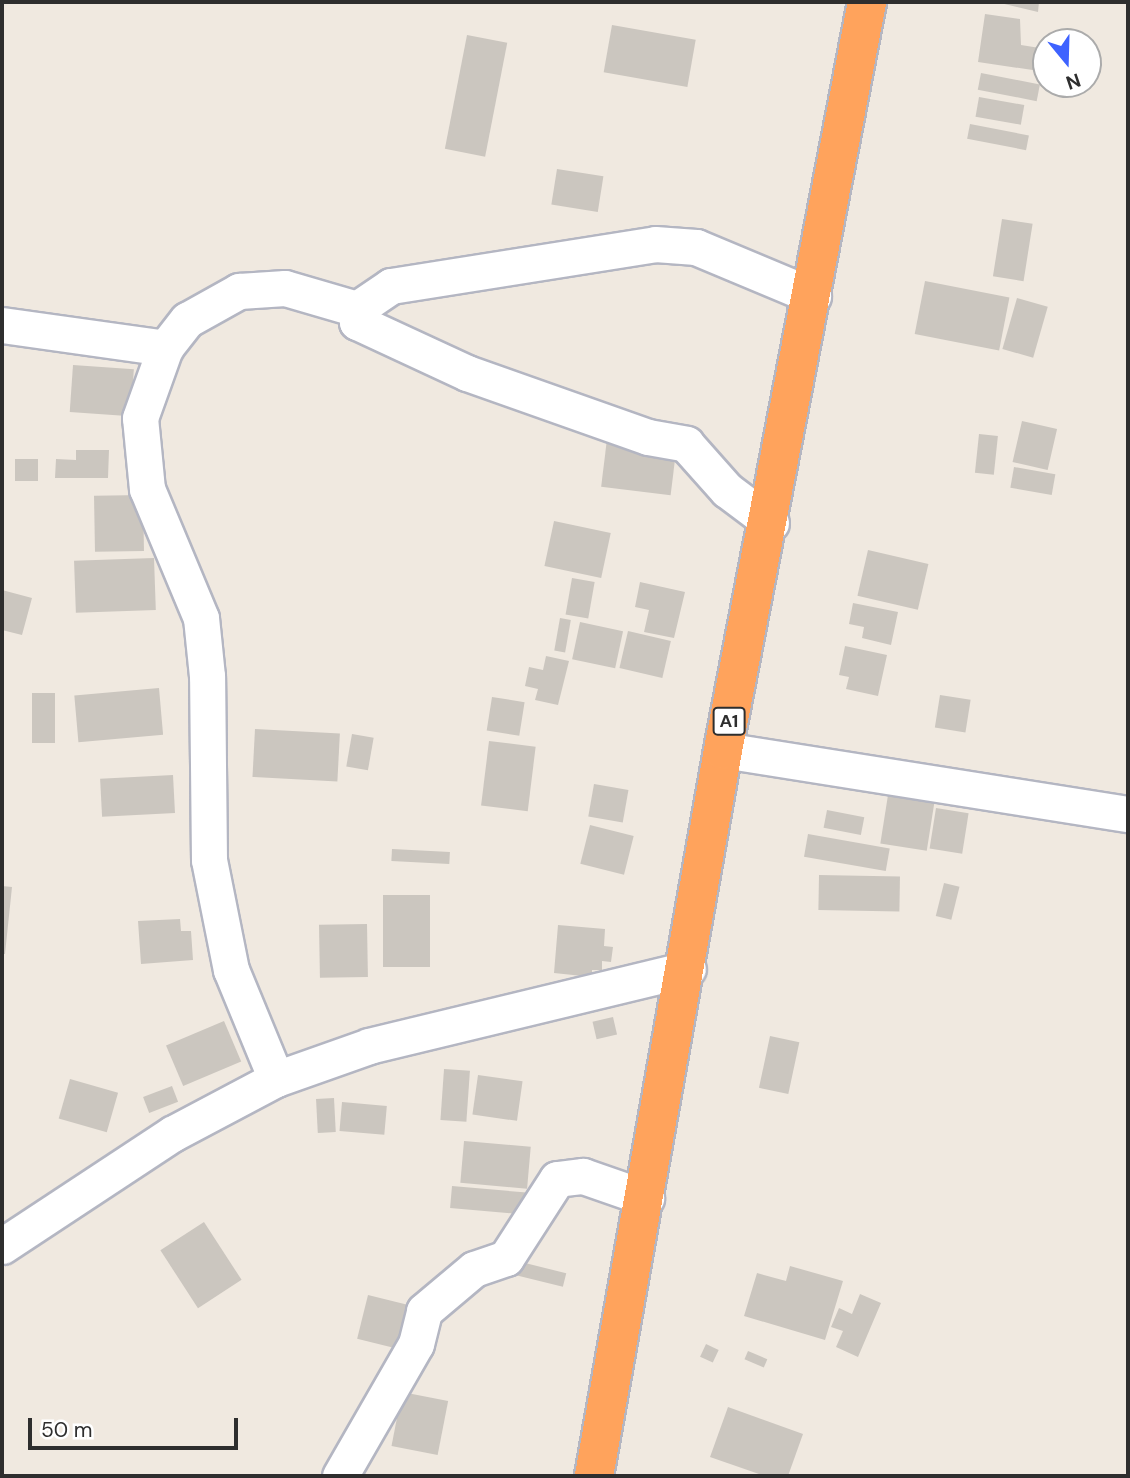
<!DOCTYPE html>
<style>
body{margin:0}
#map{position:relative;width:1130px;height:1478px;overflow:hidden;background:#f0e9e0;font-family:"DM Sans",sans-serif}
div>[style]{position:absolute}
.building>*{inset:0;background:#cbc6bf;transform-origin:0 0}
.roads{filter:drop-shadow(2px 0 #b4b6c2) drop-shadow(-2px 0 #b4b6c2) drop-shadow(0 2px #b4b6c2) drop-shadow(0 -2px #b4b6c2)}
.minor>*{height:35px;margin:-17.5px;padding:0 17.5px;transform-origin:17.5px;border-radius:17.5px;background:#fff}
.highway>*{height:38px;margin:-19px;padding:0 19px;transform-origin:19px;border-radius:19px;background:#ffa35c}
span{translate:-50% -50%;white-space:nowrap;text-align:center;line-height:1.15;-webkit-text-stroke:5px #fff;paint-order:stroke}
.shield-label span{padding:2px 5px;background:#fff;border:2px solid;border-radius:5px;-webkit-text-stroke-width:0}
.shield-label{font-size:18px;color:#2e2e2e;font-weight:700}
.frame{position:absolute;inset:0;border:4px solid #2e2e2e;pointer-events:none}
.north{position:absolute;left:1032px;top:28px;width:70px;height:70px;box-sizing:border-box;background:#fff;border:2px solid #ababab;border-radius:50%;rotate:161deg;font-size:19px;font-weight:700;line-height:28px;text-align:center;color:#2e2e2e}
.north::after{content:'';display:block;margin:auto;width:24px;height:32px;background:#3e62ff;clip-path:polygon(50% 0,100% 100%,50% 72%,0 100%)}
.scale{position:absolute;left:28px;top:1418px;width:210px;height:32px;box-sizing:border-box;border:4px solid #2e2e2e;border-top:0;padding-left:9px;font-size:21px;line-height:24px;white-space:nowrap;color:#2e2e2e;-webkit-text-stroke:5px #fff;paint-order:stroke}
</style>
<div id="map">
<div class="building">
<div style="clip-path:polygon(996px 2px,1039px 2px,1038px 12px)"></div>
<div style="clip-path:polygon(985px 14px,1020px 19px,1021px 45px,1046px 49px,1046px 72px,978px 62px)"></div>
<div style="left:612px;top:25px;width:85px;height:48px;rotate:10deg"></div>
<div style="left:467px;top:35px;width:41px;height:116px;rotate:11deg"></div>
<div style="left:981px;top:73px;width:60px;height:17px;rotate:11deg"></div>
<div style="left:979px;top:97px;width:46px;height:20px;rotate:10deg"></div>
<div style="left:970px;top:124px;width:60px;height:15px;rotate:11deg"></div>
<div style="left:557px;top:169px;width:47px;height:36px;rotate:9deg"></div>
<div style="left:1002px;top:219px;width:31px;height:58px;rotate:9deg"></div>
<div style="left:925px;top:281px;width:86px;height:54px;rotate:11deg"></div>
<div style="left:1017px;top:298px;width:32px;height:53px;rotate:16deg"></div>
<div style="left:73px;top:365px;width:61px;height:47px;rotate:4deg"></div>
<div style="left:1022px;top:421px;width:36px;height:42px;rotate:13deg"></div>
<div style="left:979px;top:434px;width:19px;height:39px;rotate:6deg"></div>
<div style="left:607px;top:439px;width:70px;height:48px;rotate:7deg"></div>
<div style="clip-path:polygon(76px 450px,109px 450px,108px 478px,55px 478px,56px 459px,76px 460px)"></div>
<div style="left:15px;top:459px;width:23px;height:22px"></div>
<div style="left:1014px;top:467px;width:42px;height:21px;rotate:10deg"></div>
<div style="left:143px;top:495px;width:56px;height:49px;rotate:89deg"></div>
<div style="left:554px;top:521px;width:58px;height:46px;rotate:12deg"></div>
<div style="left:868px;top:550px;width:62px;height:47px;rotate:13deg"></div>
<div style="left:154px;top:558px;width:52px;height:80px;rotate:88deg"></div>
<div style="left:572px;top:578px;width:23px;height:37px;rotate:10deg"></div>
<div style="clip-path:polygon(640px 582px,685px 592px,674px 638px,644px 632px,649px 610px,635px 607px)"></div>
<div style="clip-path:polygon(2px 590px,32px 598px,22px 635px,2px 630px)"></div>
<div style="clip-path:polygon(853px 603px,898px 612px,891px 645px,862px 638px,864px 627px,849px 624px)"></div>
<div style="left:560px;top:618px;width:11px;height:33px;rotate:10deg"></div>
<div style="left:580px;top:622px;width:44px;height:38px;rotate:12deg"></div>
<div style="left:628px;top:631px;width:44px;height:38px;rotate:13deg"></div>
<div style="clip-path:polygon(845px 646px,887px 655px,878px 696px,846px 689px,849px 677px,839px 675px)"></div>
<div style="clip-path:polygon(546px 656px,569px 661px,558px 705px,535px 700px,538px 689px,525px 686px,529px 667px,543px 670px)"></div>
<div style="left:159px;top:688px;width:47px;height:85px;rotate:85deg"></div>
<div style="left:32px;top:693px;width:23px;height:50px"></div>
<div style="left:940px;top:695px;width:31px;height:33px;rotate:9deg"></div>
<div style="left:492px;top:697px;width:33px;height:34px;rotate:9deg"></div>
<div style="left:255px;top:729px;width:85px;height:48px;rotate:3deg"></div>
<div style="left:352px;top:734px;width:22px;height:33px;rotate:10deg"></div>
<div style="left:489px;top:741px;width:47px;height:65px;rotate:7deg"></div>
<div style="left:173px;top:775px;width:38px;height:73px;rotate:87deg"></div>
<div style="left:594px;top:784px;width:35px;height:33px;rotate:10deg"></div>
<div style="left:888px;top:795px;width:47px;height:49px;rotate:9deg"></div>
<div style="left:936px;top:808px;width:33px;height:41px;rotate:9deg"></div>
<div style="left:827px;top:810px;width:38px;height:18px;rotate:11deg"></div>
<div style="left:590px;top:825px;width:45px;height:40px;rotate:14deg"></div>
<div style="left:808px;top:834px;width:83px;height:23px;rotate:10deg"></div>
<div style="left:392px;top:849px;width:58px;height:12px;rotate:3deg"></div>
<div style="left:819px;top:875px;width:81px;height:35px;rotate:1deg"></div>
<div style="left:944px;top:883px;width:16px;height:34px;rotate:14deg"></div>
<div style="clip-path:polygon(2px 886px,12px 887px,5px 954px,2px 954px)"></div>
<div style="left:383px;top:895px;width:47px;height:72px"></div>
<div style="clip-path:polygon(180px 919px,181px 931px,191px 931px,193px 960px,141px 964px,138px 921px)"></div>
<div style="left:367px;top:924px;width:53px;height:48px;rotate:89deg"></div>
<div style="clip-path:polygon(558px 925px,605px 929px,604px 946px,613px 947px,611px 962px,602px 961px,602px 970px,592px 970px,592px 977px,554px 973px)"></div>
<div style="left:613px;top:1017px;width:18px;height:21px;rotate:77deg"></div>
<div style="left:224px;top:1021px;width:44px;height:63px;rotate:67deg"></div>
<div style="left:770px;top:1036px;width:30px;height:53px;rotate:12deg"></div>
<div style="left:444px;top:1069px;width:26px;height:51px;rotate:4deg"></div>
<div style="left:478px;top:1075px;width:45px;height:40px;rotate:8deg"></div>
<div style="left:70px;top:1079px;width:50px;height:41px;rotate:16deg"></div>
<div style="left:172px;top:1086px;width:17px;height:31px;rotate:69deg"></div>
<div style="left:334px;top:1098px;width:34px;height:18px;rotate:87deg"></div>
<div style="left:342px;top:1102px;width:45px;height:29px;rotate:5deg"></div>
<div style="left:464px;top:1141px;width:67px;height:42px;rotate:5deg"></div>
<div style="left:452px;top:1186px;width:78px;height:22px;rotate:5deg"></div>
<div style="left:204px;top:1222px;width:69px;height:52px;rotate:57deg"></div>
<div style="left:509px;top:1259px;width:59px;height:14px;rotate:14deg"></div>
<div style="clip-path:polygon(790px 1266px,843px 1281px,825px 1340px,744px 1316px,757px 1273px,786px 1281px)"></div>
<div style="clip-path:polygon(860px 1294px,881px 1303px,858px 1357px,836px 1347px,843px 1331px,831px 1327px,839px 1308px,852px 1314px)"></div>
<div style="left:368px;top:1295px;width:49px;height:45px;rotate:14deg"></div>
<div style="left:706px;top:1344px;width:14px;height:14px;rotate:25deg"></div>
<div style="left:748px;top:1351px;width:21px;height:9px;rotate:23deg"></div>
<div style="left:402px;top:1392px;width:47px;height:55px;rotate:11deg"></div>
<div style="clip-path:polygon(728px 1407px,803px 1434px,788px 1476px,765px 1476px,710px 1457px)"></div>
</div>
<div class="roads">
<div class="minor">
<div style="left:357px;top:309px;width:13px;rotate:90deg"></div>
<div style="left:357px;top:322px;width:121px;rotate:24.9deg"></div>
<div style="left:467px;top:373px;width:192px;rotate:19.5deg"></div>
<div style="left:648px;top:437px;width:39px;rotate:10deg"></div>
<div style="left:686px;top:444px;width:62px;rotate:48.3deg"></div>
<div style="left:727px;top:490px;width:55px;rotate:36.9deg"></div>
<div style="left:2px;top:325px;width:165px;rotate:8deg"></div>
<div style="left:723px;top:750px;width:410px;rotate:9deg"></div>
<div style="left:276px;top:1079px;width:118px;rotate:-112.4deg"></div>
<div style="left:231px;top:970px;width:112px;rotate:-101.3deg"></div>
<div style="left:209px;top:860px;width:184px;rotate:-90.6deg"></div>
<div style="left:207px;top:676px;width:58px;rotate:-95.9deg"></div>
<div style="left:201px;top:618px;width:140px;rotate:-112.7deg"></div>
<div style="left:147px;top:489px;width:71px;rotate:-95.6deg"></div>
<div style="left:140px;top:418px;width:74px;rotate:-70.3deg"></div>
<div style="left:165px;top:348px;width:36px;rotate:-52deg"></div>
<div style="left:187px;top:320px;width:60px;rotate:-29.1deg"></div>
<div style="left:239px;top:291px;width:46px;rotate:-3.7deg"></div>
<div style="left:285px;top:288px;width:75px;rotate:16.3deg"></div>
<div style="left:357px;top:309px;width:41px;rotate:-34.1deg"></div>
<div style="left:391px;top:286px;width:267px;rotate:-9deg"></div>
<div style="left:655px;top:244px;width:41px;rotate:4.2deg"></div>
<div style="left:696px;top:247px;width:127px;rotate:22.7deg"></div>
<div style="left:2px;top:1246px;width:204px;rotate:-33.4deg"></div>
<div style="left:172px;top:1134px;width:118px;rotate:-27.9deg"></div>
<div style="left:276px;top:1079px;width:99px;rotate:-19.5deg"></div>
<div style="left:369px;top:1046px;width:328px;rotate:-13.6deg"></div>
<div style="left:340px;top:1476px;width:152px;rotate:-60.1deg"></div>
<div style="left:416px;top:1344px;width:34px;rotate:-76deg"></div>
<div style="left:424px;top:1311px;width:65px;rotate:-40deg"></div>
<div style="left:474px;top:1269px;width:34px;rotate:-19deg"></div>
<div style="left:506px;top:1258px;width:94px;rotate:-57.2deg"></div>
<div style="left:557px;top:1179px;width:26px;rotate:-7deg"></div>
<div style="left:583px;top:1176px;width:67px;rotate:19.2deg"></div>
</div>
<div class="highway">
<div style="left:594px;top:1476px;width:737px;rotate:-79.92deg"></div>
<div style="left:723px;top:750px;width:762px;rotate:-79.1deg"></div>
</div>
</div>
<div class="shield-label">
<span style="left:729px;top:721px">A1</span>
</div>
<div class="frame"></div>
<div class="north">N</div>
<div class="scale">50 m</div>
</div>
